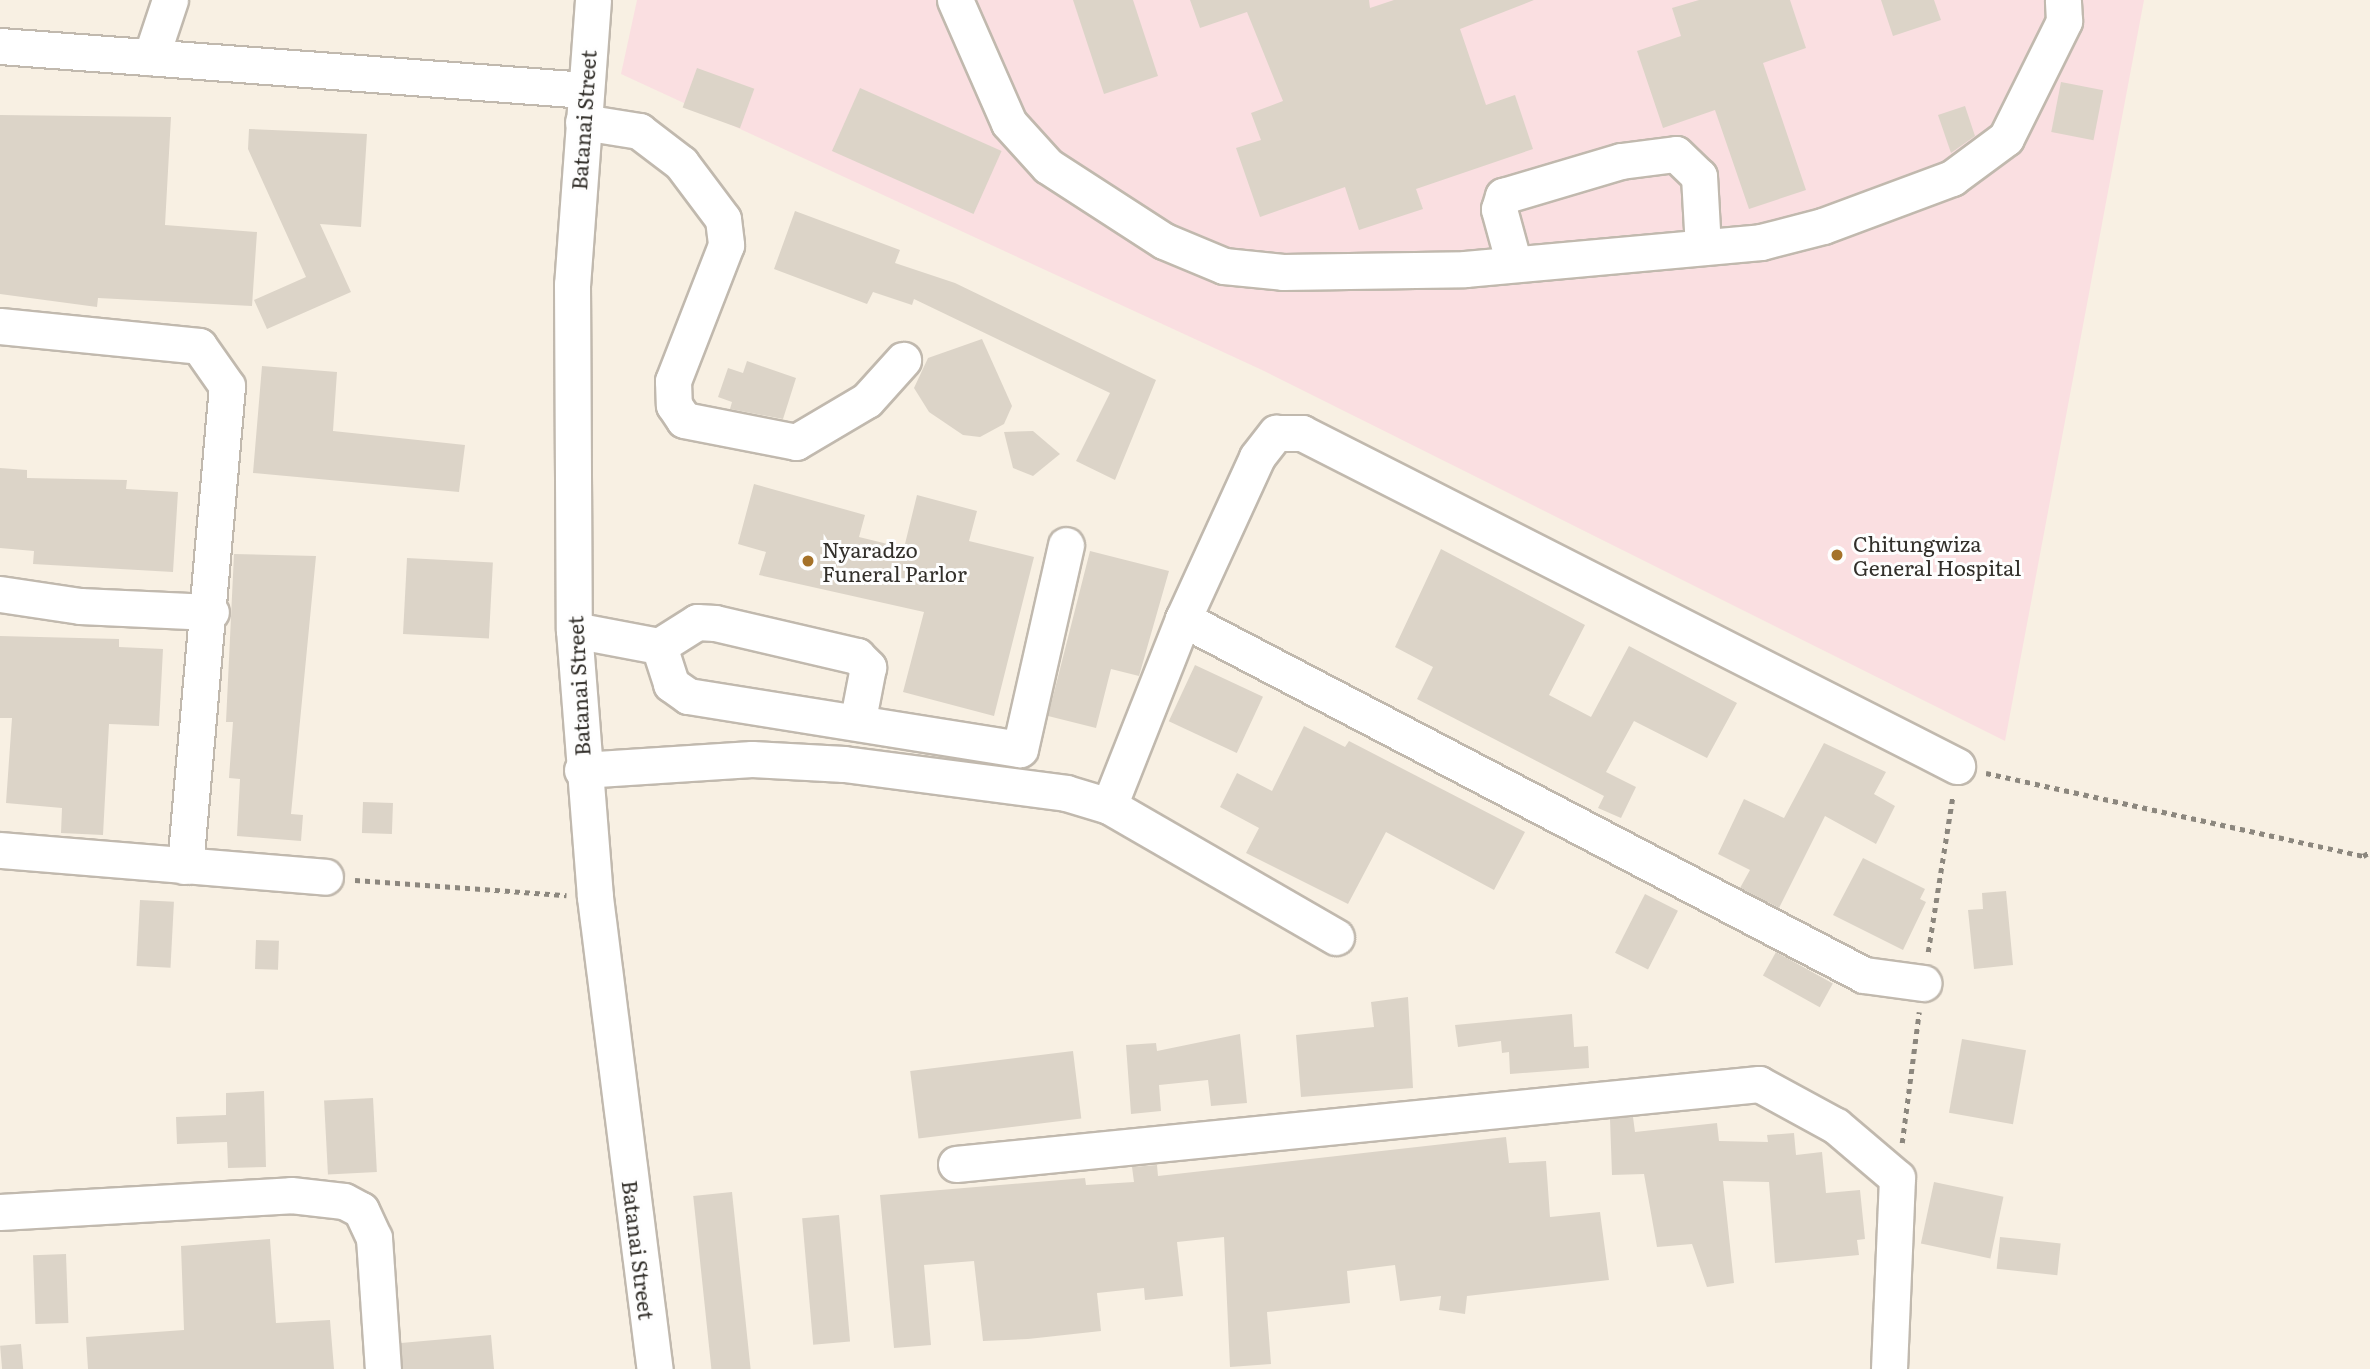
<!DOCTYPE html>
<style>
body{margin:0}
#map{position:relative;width:2370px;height:1369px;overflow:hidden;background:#f8f0e3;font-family:Literata,serif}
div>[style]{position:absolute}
.medical>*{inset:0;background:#fadfe1}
.building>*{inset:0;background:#dcd4c8;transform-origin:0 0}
.path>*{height:4.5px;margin-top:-2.25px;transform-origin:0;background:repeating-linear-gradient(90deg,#8c877e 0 5px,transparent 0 10px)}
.roads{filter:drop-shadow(2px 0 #c1b9ae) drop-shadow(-2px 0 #c1b9ae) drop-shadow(0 2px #c1b9ae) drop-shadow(0 -2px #c1b9ae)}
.minor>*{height:35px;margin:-17.5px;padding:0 17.5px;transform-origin:17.5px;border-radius:17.5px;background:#fff}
.dots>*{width:19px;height:19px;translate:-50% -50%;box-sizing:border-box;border:4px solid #fefefe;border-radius:50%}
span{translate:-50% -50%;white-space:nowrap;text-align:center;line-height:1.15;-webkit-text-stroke:6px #fefefe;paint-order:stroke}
.street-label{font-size:21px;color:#322f2a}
.poi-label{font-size:21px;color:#322f2a}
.left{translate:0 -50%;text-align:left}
</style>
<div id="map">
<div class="medical">
<div style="clip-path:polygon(637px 0,2144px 0,2005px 741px,1262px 370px,621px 74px)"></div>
</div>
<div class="building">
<div style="clip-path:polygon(1073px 0,1133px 0,1158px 76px,1104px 94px)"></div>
<div style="clip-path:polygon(1190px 0,1369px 0,1370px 8px,1394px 0,1534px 0,1460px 29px,1486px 105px,1515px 95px,1533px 149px,1416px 189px,1423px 209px,1359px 230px,1345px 187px,1260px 217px,1236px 148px,1261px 140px,1251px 113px,1283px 101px,1247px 12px,1200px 28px)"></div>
<div style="clip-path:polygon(1699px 0,1790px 0,1806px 48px,1763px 63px,1806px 190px,1749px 209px,1715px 110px,1663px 128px,1637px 51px,1681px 36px,1672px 8px)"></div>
<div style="clip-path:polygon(1881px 0,1934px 0,1941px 20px,1893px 36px)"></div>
<div style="left:697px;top:68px;width:61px;height:42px;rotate:20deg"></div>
<div style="left:2061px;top:82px;width:43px;height:51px;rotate:11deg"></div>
<div style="left:860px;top:88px;width:155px;height:69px;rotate:24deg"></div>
<div style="clip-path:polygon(1965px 106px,1975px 136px,1951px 153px,1938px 115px)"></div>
<div style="clip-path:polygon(0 115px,171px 117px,165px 225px,257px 232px,252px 306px,98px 298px,97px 307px,0 294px)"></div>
<div style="clip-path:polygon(249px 129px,367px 134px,361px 227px,320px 224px,351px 292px,267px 329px,254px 300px,306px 277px,248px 149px)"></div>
<div style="clip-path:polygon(795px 211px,900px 250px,895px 263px,955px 283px,1156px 380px,1115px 480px,1076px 461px,1110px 393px,914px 299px,912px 305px,873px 292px,867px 304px,774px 269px)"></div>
<div style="clip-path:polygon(982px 339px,1012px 406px,1004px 424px,980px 437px,963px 435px,929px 412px,914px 388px,928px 358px)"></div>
<div style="clip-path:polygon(747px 361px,796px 378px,783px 419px,730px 409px,732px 402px,718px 397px,728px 368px,743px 373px)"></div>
<div style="clip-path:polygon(262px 366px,337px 372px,333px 431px,465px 445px,459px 492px,253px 473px)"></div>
<div style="clip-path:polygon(1033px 431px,1060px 454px,1033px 476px,1013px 468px,1004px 432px)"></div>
<div style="clip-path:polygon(0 468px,27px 470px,27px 478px,127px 480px,126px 489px,178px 492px,173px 572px,33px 564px,34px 551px,0 548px)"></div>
<div style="clip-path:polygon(754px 484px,865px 515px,859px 537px,904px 548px,917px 495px,977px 511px,969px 541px,1034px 557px,994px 716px,903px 692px,924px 612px,759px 575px,766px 552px,738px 544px)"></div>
<div style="clip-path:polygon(1441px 549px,1585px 625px,1549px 695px,1591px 717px,1629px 646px,1737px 703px,1707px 758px,1634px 721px,1606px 772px,1636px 787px,1621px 818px,1598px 808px,1604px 796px,1417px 699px,1433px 667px,1395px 647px)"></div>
<div style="clip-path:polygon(1090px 551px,1169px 571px,1139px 676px,1111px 669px,1096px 728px,1048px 716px)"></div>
<div style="clip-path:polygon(234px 554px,316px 556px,291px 814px,303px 815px,301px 841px,237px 836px,240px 779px,229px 778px,233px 722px,226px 722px)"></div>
<div style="left:407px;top:558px;width:86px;height:76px;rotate:3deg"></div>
<div style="clip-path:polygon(0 636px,119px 639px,119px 647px,163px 649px,159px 726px,109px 724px,103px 835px,61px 833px,62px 808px,6px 803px,12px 718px,0 718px)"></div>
<div style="left:1195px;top:665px;width:75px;height:62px;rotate:25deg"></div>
<div style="clip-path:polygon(1304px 726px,1345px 747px,1349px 741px,1525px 832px,1494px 890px,1386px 832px,1348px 904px,1246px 853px,1259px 828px,1220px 807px,1237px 773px,1272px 791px)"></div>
<div style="clip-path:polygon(1824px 743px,1886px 772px,1874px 794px,1895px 806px,1876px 844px,1825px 816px,1779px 908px,1740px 888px,1750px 870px,1718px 854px,1744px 799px,1784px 818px)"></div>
<div style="left:363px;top:802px;width:30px;height:31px;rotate:2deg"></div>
<div style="clip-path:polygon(1863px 858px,1925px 889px,1920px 899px,1926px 902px,1903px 950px,1833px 915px)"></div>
<div style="clip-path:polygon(2006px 891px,2013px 965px,1974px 969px,1968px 910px,1983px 909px,1982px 893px)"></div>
<div style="left:1645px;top:894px;width:37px;height:66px;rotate:27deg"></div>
<div style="left:140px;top:900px;width:34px;height:66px;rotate:3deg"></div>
<div style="left:256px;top:940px;width:23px;height:29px;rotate:2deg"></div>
<div style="left:1776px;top:952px;width:65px;height:27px;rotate:29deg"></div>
<div style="clip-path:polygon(1408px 997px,1413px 1088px,1301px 1097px,1296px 1035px,1374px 1027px,1371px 1002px)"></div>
<div style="clip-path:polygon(1572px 1014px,1574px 1047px,1588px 1046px,1589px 1068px,1510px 1074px,1509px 1052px,1502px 1053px,1501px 1041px,1458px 1047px,1455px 1025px)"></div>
<div style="clip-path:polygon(1240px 1034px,1247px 1103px,1211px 1106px,1208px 1080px,1159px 1085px,1161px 1111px,1131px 1114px,1126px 1045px,1156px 1043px,1157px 1051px)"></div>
<div style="left:1962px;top:1039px;width:65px;height:75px;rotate:10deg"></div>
<div style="left:1073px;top:1051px;width:68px;height:164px;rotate:83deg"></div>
<div style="clip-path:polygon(264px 1091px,266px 1167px,228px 1168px,227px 1142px,177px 1144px,176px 1117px,226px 1115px,226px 1093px)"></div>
<div style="left:373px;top:1098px;width:74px;height:49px;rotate:87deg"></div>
<div style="clip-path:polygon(1633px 1117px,1635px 1132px,1717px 1123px,1719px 1141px,1768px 1142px,1767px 1135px,1794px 1133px,1796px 1155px,1822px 1152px,1826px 1193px,1860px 1190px,1865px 1239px,1857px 1240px,1859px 1255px,1775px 1263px,1769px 1182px,1723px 1181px,1734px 1283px,1707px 1287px,1692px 1244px,1657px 1247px,1644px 1174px,1612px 1175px,1610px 1119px)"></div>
<div style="clip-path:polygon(1506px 1137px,1509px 1163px,1546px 1161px,1550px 1217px,1600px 1212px,1609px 1280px,1467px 1296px,1465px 1314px,1439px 1310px,1441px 1296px,1400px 1301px,1395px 1265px,1347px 1271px,1350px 1303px,1267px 1312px,1271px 1364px,1230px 1367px,1224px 1237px,1177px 1242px,1183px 1296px,1145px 1300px,1144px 1288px,1097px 1293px,1101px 1331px,1028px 1339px,983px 1341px,974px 1261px,924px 1265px,931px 1345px,894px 1348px,880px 1195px,1085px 1178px,1086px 1185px,1134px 1182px,1132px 1167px,1157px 1165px,1158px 1176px)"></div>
<div style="left:1934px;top:1182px;width:71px;height:63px;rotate:12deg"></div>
<div style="left:732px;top:1192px;width:178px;height:39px;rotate:84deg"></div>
<div style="left:839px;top:1215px;width:127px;height:37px;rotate:85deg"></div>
<div style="left:2000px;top:1237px;width:61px;height:32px;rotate:6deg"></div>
<div style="clip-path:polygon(270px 1239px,276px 1323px,330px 1320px,334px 1369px,88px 1369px,86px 1337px,184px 1330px,181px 1246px)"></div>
<div style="left:66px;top:1254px;width:69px;height:33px;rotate:88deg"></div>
<div style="clip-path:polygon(491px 1335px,494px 1369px,403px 1369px,401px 1343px)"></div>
<div style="left:21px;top:1344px;width:25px;height:21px;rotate:85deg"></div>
</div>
<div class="path">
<div style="left:1986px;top:773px;width:386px;rotate:12.4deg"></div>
<div style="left:2363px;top:856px;width:8px;rotate:-30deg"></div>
<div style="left:355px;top:880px;width:212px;rotate:4.1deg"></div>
<div style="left:1928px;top:952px;width:159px;rotate:-81deg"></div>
<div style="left:1902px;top:1143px;width:132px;rotate:-82.6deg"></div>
</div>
<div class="roads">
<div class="minor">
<div style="left:593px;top:0;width:285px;rotate:94.2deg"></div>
<div style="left:572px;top:284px;width:346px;rotate:89.7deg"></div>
<div style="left:574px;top:630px;width:268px;rotate:85.5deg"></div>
<div style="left:595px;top:897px;width:476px;rotate:82.8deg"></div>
<div style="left:955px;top:0;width:134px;rotate:66.3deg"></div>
<div style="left:1009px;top:123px;width:58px;rotate:47.8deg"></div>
<div style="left:1048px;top:166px;width:138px;rotate:32.9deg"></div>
<div style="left:1164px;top:241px;width:65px;rotate:22.6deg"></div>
<div style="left:1224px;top:266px;width:59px;rotate:5.8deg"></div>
<div style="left:1283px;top:272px;width:182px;rotate:-0.9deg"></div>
<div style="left:1465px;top:269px;width:297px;rotate:-5.2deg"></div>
<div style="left:1761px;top:242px;width:64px;rotate:-14.5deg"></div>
<div style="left:1823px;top:226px;width:138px;rotate:-20.4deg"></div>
<div style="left:1952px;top:178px;width:67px;rotate:-36.5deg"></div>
<div style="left:2006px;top:138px;width:131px;rotate:-63.6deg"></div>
<div style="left:2064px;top:21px;width:21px;rotate:-93deg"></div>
<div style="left:0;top:46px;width:587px;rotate:4.3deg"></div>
<div style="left:151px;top:57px;width:60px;rotate:-71.6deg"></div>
<div style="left:583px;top:122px;width:57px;rotate:9.1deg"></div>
<div style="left:639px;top:131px;width:53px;rotate:37.3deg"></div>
<div style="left:681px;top:163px;width:70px;rotate:53.1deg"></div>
<div style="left:723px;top:219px;width:26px;rotate:83deg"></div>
<div style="left:726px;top:245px;width:146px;rotate:111.3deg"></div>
<div style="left:673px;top:381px;width:24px;rotate:88deg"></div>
<div style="left:674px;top:405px;width:18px;rotate:56deg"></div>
<div style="left:684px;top:420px;width:114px;rotate:11.1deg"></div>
<div style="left:796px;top:442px;width:82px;rotate:-30.6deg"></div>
<div style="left:867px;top:400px;width:54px;rotate:-48deg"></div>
<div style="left:1514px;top:264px;width:57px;rotate:-105.3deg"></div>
<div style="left:1499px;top:209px;width:14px;rotate:-73deg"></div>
<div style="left:1503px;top:196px;width:123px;rotate:-16.5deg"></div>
<div style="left:1621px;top:161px;width:55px;rotate:-7.3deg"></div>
<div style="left:1676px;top:154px;width:32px;rotate:44deg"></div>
<div style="left:1699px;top:176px;width:71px;rotate:86.8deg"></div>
<div style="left:0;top:326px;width:200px;rotate:5.7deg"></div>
<div style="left:199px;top:346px;width:49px;rotate:55deg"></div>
<div style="left:227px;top:386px;width:482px;rotate:95deg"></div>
<div style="left:0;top:594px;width:81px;rotate:8.5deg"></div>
<div style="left:80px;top:606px;width:131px;rotate:2.6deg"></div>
<div style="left:1183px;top:619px;width:768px;rotate:27.6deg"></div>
<div style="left:1864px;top:975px;width:60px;rotate:7.7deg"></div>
<div style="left:574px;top:630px;width:86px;rotate:10.7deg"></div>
<div style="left:659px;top:646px;width:40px;rotate:72deg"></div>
<div style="left:671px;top:684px;width:21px;rotate:35deg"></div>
<div style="left:688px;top:696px;width:336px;rotate:9.1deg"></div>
<div style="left:1020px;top:749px;width:209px;rotate:-77.3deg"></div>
<div style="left:659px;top:646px;width:45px;rotate:-32.3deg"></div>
<div style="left:697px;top:622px;width:18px;rotate:3deg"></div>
<div style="left:715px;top:623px;width:146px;rotate:13.1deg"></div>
<div style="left:857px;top:656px;width:16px;rotate:45deg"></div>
<div style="left:868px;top:667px;width:53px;rotate:100.9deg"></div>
<div style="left:582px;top:770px;width:170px;rotate:-3.7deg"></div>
<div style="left:752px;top:759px;width:92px;rotate:3.1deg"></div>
<div style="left:844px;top:764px;width:224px;rotate:7.4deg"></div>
<div style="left:1066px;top:793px;width:45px;rotate:16.8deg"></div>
<div style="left:0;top:850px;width:326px;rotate:4.7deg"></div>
<div style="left:1336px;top:937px;width:262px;rotate:-150deg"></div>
<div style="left:1109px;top:806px;width:201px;rotate:-68.4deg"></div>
<div style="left:1183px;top:619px;width:178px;rotate:-65.4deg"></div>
<div style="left:1257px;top:457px;width:31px;rotate:-52deg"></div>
<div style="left:1276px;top:433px;width:26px"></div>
<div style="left:1302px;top:433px;width:735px;rotate:26.95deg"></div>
<div style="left:956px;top:1164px;width:807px;rotate:-5.69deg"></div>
<div style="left:1759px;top:1084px;width:88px;rotate:28.6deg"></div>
<div style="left:1836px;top:1126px;width:80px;rotate:40.4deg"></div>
<div style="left:1897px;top:1178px;width:191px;rotate:92.4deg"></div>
<div style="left:0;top:1212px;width:291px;rotate:-3.3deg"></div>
<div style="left:291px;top:1195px;width:53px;rotate:6.5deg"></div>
<div style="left:344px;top:1201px;width:19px;rotate:28deg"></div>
<div style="left:361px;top:1210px;width:31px;rotate:65deg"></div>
<div style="left:374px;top:1238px;width:131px;rotate:86.1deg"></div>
</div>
</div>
<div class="dots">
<div style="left:1837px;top:555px;background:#a57229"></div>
<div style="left:808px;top:561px;background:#a57229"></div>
</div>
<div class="street-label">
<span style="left:583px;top:120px;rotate:-86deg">Batanai Street</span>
<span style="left:578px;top:686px;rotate:-93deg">Batanai Street</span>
<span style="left:639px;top:1250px;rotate:83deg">Batanai Street</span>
</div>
<div class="poi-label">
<span class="left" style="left:1853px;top:555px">Chitungwiza<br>General Hospital</span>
<span class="left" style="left:822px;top:561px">Nyaradzo<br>Funeral Parlor</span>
</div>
</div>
